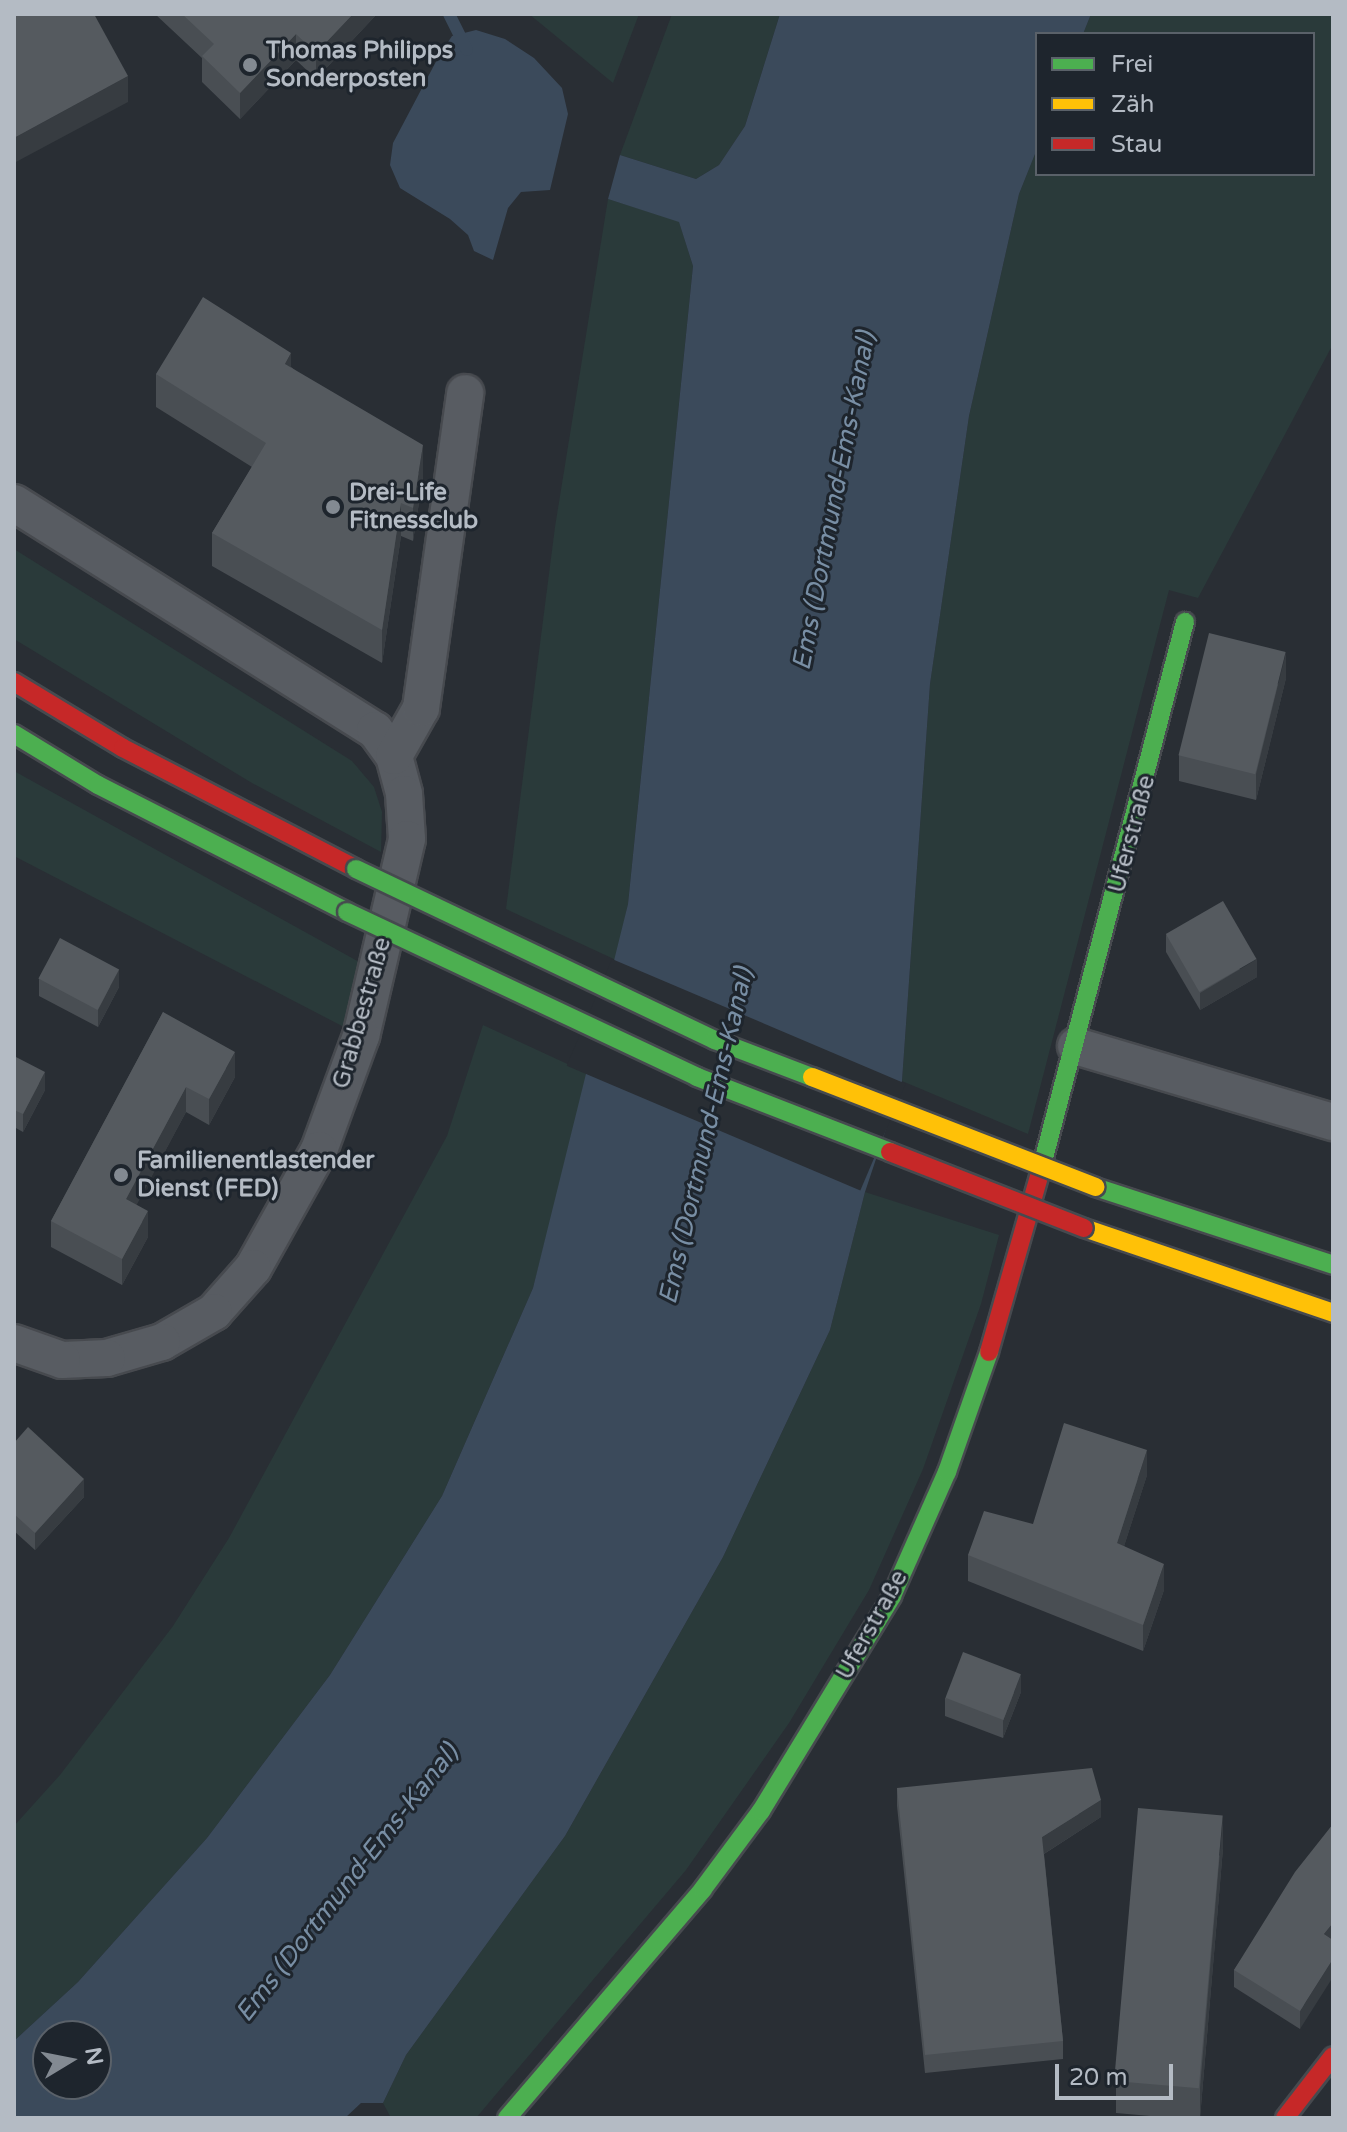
<!DOCTYPE html>
<meta charset="utf-8">
<style>
body{margin:0}
#map{position:relative;width:1347px;height:2132px;overflow:hidden;background:#292e34;font-family:"Varela Round",sans-serif}
div>[style]{position:absolute}
.green>*{inset:0;background:#2a3a3a}
.water>*{inset:0;background:#3b4a5b}
.pier>*{inset:0;background:#292e34;transform-origin:0 0}
.stream>*{height:12px;margin:-6px;padding:0 6px;transform-origin:6px;border-radius:6px;background:#3b4a5b}
.roads{filter:drop-shadow(2px 0 #474a4f) drop-shadow(-2px 0 #474a4f) drop-shadow(0 2px #474a4f) drop-shadow(0 -2px #474a4f)}
.street>*{height:36px;margin:-18px;padding:0 18px;transform-origin:18px;border-radius:18px;background:#585c62}
.fast>*{height:18px;margin:-9px;padding:0 9px;transform-origin:9px;border-radius:9px;background:#4caf50}
.slow>*{height:18px;margin:-9px;padding:0 9px;transform-origin:9px;border-radius:9px;background:#ffc107}
.jam>*{height:18px;margin:-9px;padding:0 9px;transform-origin:9px;border-radius:9px;background:#c62828}
.bridges{filter:drop-shadow(2px 0 #464a4f) drop-shadow(-2px 0 #464a4f) drop-shadow(0 2px #464a4f) drop-shadow(0 -2px #464a4f)}
.fast-bridge>*{height:18px;margin:-9px;padding:0 9px;transform-origin:9px;border-radius:9px;background:#4caf50}
.slow-bridge>*{height:18px;margin:-9px;padding:0 9px;transform-origin:9px;border-radius:9px;background:#ffc107}
.jam-bridge>*{height:18px;margin:-9px;padding:0 9px;transform-origin:9px;border-radius:9px;background:#c62828}
.wall>*{inset:0;background:#494e53}
.shaded-wall>*{inset:0;background:#373c41}
.building>*{inset:0;background:#555a5f;transform-origin:0 0}
.dots>*{width:22px;height:22px;translate:-50% -50%;box-sizing:border-box;border:4px solid #1e252d;border-radius:50%}
span{translate:-50% -50%;white-space:nowrap;text-align:center;line-height:1.15;-webkit-text-stroke:6px #1e252d;paint-order:stroke}
.poi-label{font-size:24px;color:#b4bbc4;font-weight:700}
.left{translate:0 -50%;text-align:left}
.street-label{font-size:24px;color:#b4bbc4}
.water-label{font-size:26px;color:#788ea4;font-style:italic}
.frame{position:absolute;inset:0;border:16px solid #b4bbc4;pointer-events:none}
.legend{position:absolute;left:1035px;top:32px;width:280px;height:144px;box-sizing:border-box;background:#1e252d;border:2px solid #5a6169;margin:0;padding:10px 14px;list-style:none;font-size:24px;color:#b4bbc4}
.legend li{display:flex;align-items:center;gap:16px;height:40px}
.legend b{width:40px;border:2px solid #5a6169}
.north{position:absolute;left:32px;top:2020px;width:80px;height:80px;box-sizing:border-box;background:#1e252d;border:2px solid #5a6169;border-radius:50%;rotate:80deg;font-size:22px;font-weight:700;line-height:32px;text-align:center;color:#b4bbc4}
.north::after{content:'';display:block;margin:auto;width:28px;height:36px;background:#838a92;clip-path:polygon(50% 0,100% 100%,50% 72%,0 100%)}
.scale{position:absolute;left:1055px;top:2064px;width:118px;height:36px;box-sizing:border-box;border:4px solid #b4bbc4;border-top:0;padding-left:10px;font-size:24px;line-height:28px;white-space:nowrap;color:#b4bbc4;-webkit-text-stroke:6px #1e252d;paint-order:stroke}
</style>
<div id="map">
<div class="green">
<div style="clip-path:polygon(529px 14px,639px 14px,613px 83px)"></div>
<div style="clip-path:polygon(672px 14px,780px 14px,745px 126px,719px 165px,696px 179px,620px 155px)"></div>
<div style="clip-path:polygon(1091px 14px,1333px 14px,1333px 344px,1198px 598px,1169px 590px,1028px 1134px,902px 1081px,930px 684px,969px 416px,1019px 194px,1037px 149px,1037px 174px,1313px 174px,1313px 34px,1083px 34px)"></div>
<div style="clip-path:polygon(608px 199px,679px 221px,693px 266px,628px 904px,616px 960px,506px 909px,555px 527px)"></div>
<div style="clip-path:polygon(14px 549px,352px 761px,374px 787px,382px 812px,381px 852px,252px 783px,14px 639px)"></div>
<div style="clip-path:polygon(14px 771px,361px 963px,344px 1027px,14px 856px)"></div>
<div style="clip-path:polygon(483px 1025px,589px 1074px,533px 1288px,442px 1496px,330px 1675px,207px 1838px,78px 1982px,14px 2041px,14px 1826px,60px 1775px,173px 1626px,229px 1538px,447px 1136px)"></div>
<div style="clip-path:polygon(865px 1192px,999px 1235px,981px 1304px,923px 1469px,869px 1590px,789px 1723px,686px 1870px,476px 2118px,391px 2118px,383px 2103px,406px 2055px,565px 1836px,723px 1557px,830px 1330px)"></div>
</div>
<div class="water">
<div style="clip-path:polygon(evenodd,780px 14px,1091px 14px,1083px 34px,1037px 34px,1037px 149px,1019px 194px,969px 416px,930px 684px,902px 1081px,865px 1192px,830px 1330px,723px 1557px,565px 1836px,406px 2055px,383px 2103px,361px 2103px,345px 2118px,14px 2118px,14px 2041px,78px 1982px,207px 1838px,330px 1675px,442px 1496px,533px 1288px,628px 904px,693px 266px,679px 222px,608px 199px,620px 155px,696px 179px,719px 165px,745px 126px,780px 14px,48px 2036px,96px 2036px,96px 2084px,48px 2084px,48px 2036px)"></div>
<div style="clip-path:polygon(476px 30px,505px 39px,534px 58px,562px 88px,568px 114px,550px 190px,521px 192px,508px 208px,493px 260px,474px 251px,468px 235px,450px 219px,400px 188px,390px 165px,393px 143px,440px 54px,452px 36px)"></div>
</div>
<div class="pier">
<div style="left:612px;top:959px;width:319px;height:116px;rotate:23deg"></div>
</div>
<div class="stream">
<div style="left:449px;top:14px;width:40px;rotate:63.4deg"></div>
</div>
<div class="roads">
<div class="street">
<div style="left:14px;top:503px;width:426px;rotate:32.2deg"></div>
<div style="left:375px;top:730px;width:32px;rotate:54deg"></div>
<div style="left:394px;top:756px;width:39px;rotate:75deg"></div>
<div style="left:404px;top:794px;width:45px;rotate:86.2deg"></div>
<div style="left:407px;top:839px;width:202px;rotate:103.1deg"></div>
<div style="left:361px;top:1036px;width:121px;rotate:110.2deg"></div>
<div style="left:319px;top:1150px;width:135px;rotate:119.2deg"></div>
<div style="left:253px;top:1268px;width:59px;rotate:131.6deg"></div>
<div style="left:214px;top:1312px;width:60px;rotate:150deg"></div>
<div style="left:162px;top:1342px;width:57px;rotate:163.8deg"></div>
<div style="left:107px;top:1358px;width:45px;rotate:177.5deg"></div>
<div style="left:62px;top:1360px;width:51px;rotate:-160.5deg"></div>
<div style="left:394px;top:756px;width:55px;rotate:-60.6deg"></div>
<div style="left:421px;top:708px;width:318px;rotate:-82deg"></div>
<div style="left:1076px;top:1046px;width:268px;rotate:16.5deg"></div>
</div>
<div class="fast">
<div style="left:14px;top:734px;width:98px;rotate:31.3deg"></div>
<div style="left:98px;top:785px;width:280px;rotate:27deg"></div>
<div style="left:1040px;top:1173px;width:570px;rotate:-75.26deg"></div>
<div style="left:1095px;top:1187px;width:250px;rotate:18.1deg"></div>
<div style="left:507px;top:2118px;width:301px;rotate:-49.4deg"></div>
<div style="left:703px;top:1889px;width:97px;rotate:-53.4deg"></div>
<div style="left:761px;top:1811px;width:252px;rotate:-58.6deg"></div>
<div style="left:892px;top:1596px;width:136px;rotate:-66.1deg"></div>
<div style="left:947px;top:1472px;width:127px;rotate:-70.7deg"></div>
</div>
<div class="slow">
<div style="left:1084px;top:1228px;width:263px;rotate:18.8deg"></div>
</div>
<div class="jam">
<div style="left:14px;top:682px;width:127px;rotate:31.2deg"></div>
<div style="left:123px;top:748px;width:263px;rotate:27.4deg"></div>
<div style="left:989px;top:1352px;width:186px;rotate:-74.1deg"></div>
<div style="left:1285px;top:2118px;width:78px;rotate:-52.3deg"></div>
</div>
</div>
<div class="bridges">
<div class="fast-bridge">
<div style="left:356px;top:869px;width:398px;rotate:25.5deg"></div>
<div style="left:715px;top:1040px;width:104px;rotate:20.9deg"></div>
<div style="left:347px;top:912px;width:387px;rotate:25.2deg"></div>
<div style="left:697px;top:1077px;width:207px;rotate:21.2deg"></div>
</div>
<div class="slow-bridge">
<div style="left:812px;top:1077px;width:304px;rotate:21.2deg"></div>
</div>
<div class="jam-bridge">
<div style="left:890px;top:1152px;width:208px;rotate:21.4deg"></div>
</div>
</div>
<div class="wall">
<div style="clip-path:polygon(155px 14px,377px 14px,316px 79px,296px 60px,240px 119px,202px 82px,202px 58px)"></div>
<div style="clip-path:polygon(291px 367px,423px 477px,413px 541px,401px 536px,382px 663px,212px 566px,212px 533px,252px 467px,156px 407px,156px 374px)"></div>
<div style="clip-path:polygon(1286px 678px,1256px 800px,1179px 781px,1179px 755px)"></div>
<div style="clip-path:polygon(1166px 935px,1257px 977px,1200px 1010px,1166px 952px)"></div>
<div style="clip-path:polygon(39px 979px,119px 987px,98px 1027px,39px 996px)"></div>
<div style="clip-path:polygon(163px 1012px,235px 1077px,209px 1125px,186px 1112px,136px 1205px,148px 1237px,122px 1285px,51px 1247px,51px 1221px)"></div>
<div style="clip-path:polygon(14px 1056px,45px 1090px,23px 1132px,14px 1127px)"></div>
<div style="clip-path:polygon(14px 1443px,84px 1497px,35px 1550px,14px 1531px)"></div>
<div style="clip-path:polygon(1147px 1475px,1124px 1546px,1164px 1590px,1143px 1651px,968px 1581px,968px 1555px,1033px 1524px)"></div>
<div style="clip-path:polygon(1021px 1692px,1003px 1738px,945px 1716px,945px 1698px)"></div>
<div style="clip-path:polygon(897px 1788px,1101px 1817px,1044px 1854px,1063px 2041px,1063px 2059px,925px 2073px,897px 1806px)"></div>
<div style="clip-path:polygon(1333px 1824px,1300px 2029px,1234px 1987px,1234px 1970px)"></div>
<div style="clip-path:polygon(1223px 1848px,1200px 2118px,1173px 2118px,1116px 2113px,1116px 2081px)"></div>
</div>
<div class="shaded-wall">
<div style="clip-path:polygon(353px 14px,377px 14px,316px 79px,316px 53px)"></div>
<div style="clip-path:polygon(296px 34px,296px 60px,240px 119px,240px 93px)"></div>
<div style="clip-path:polygon(128px 76px,128px 102px,14px 163px,14px 138px)"></div>
<div style="clip-path:polygon(291px 353px,291px 386px,285px 364px)"></div>
<div style="clip-path:polygon(423px 445px,423px 477px,413px 541px,413px 508px)"></div>
<div style="clip-path:polygon(401px 503px,401px 536px,382px 663px,382px 630px)"></div>
<div style="clip-path:polygon(1286px 652px,1286px 678px,1256px 800px,1256px 774px)"></div>
<div style="clip-path:polygon(1257px 959px,1257px 977px,1200px 1010px,1200px 993px)"></div>
<div style="clip-path:polygon(119px 969px,119px 987px,98px 1027px,98px 1010px)"></div>
<div style="clip-path:polygon(235px 1052px,235px 1077px,209px 1125px,209px 1099px)"></div>
<div style="clip-path:polygon(45px 1072px,45px 1090px,23px 1132px,23px 1114px)"></div>
<div style="clip-path:polygon(186px 1087px,186px 1112px,126px 1225px,126px 1199px)"></div>
<div style="clip-path:polygon(148px 1211px,148px 1237px,122px 1285px,122px 1259px)"></div>
<div style="clip-path:polygon(1147px 1450px,1147px 1475px,1117px 1568px,1117px 1543px)"></div>
<div style="clip-path:polygon(84px 1479px,84px 1497px,35px 1550px,35px 1533px)"></div>
<div style="clip-path:polygon(1164px 1564px,1164px 1590px,1143px 1651px,1143px 1625px)"></div>
<div style="clip-path:polygon(1021px 1674px,1021px 1692px,1003px 1738px,1003px 1721px)"></div>
<div style="clip-path:polygon(1101px 1800px,1101px 1817px,1042px 1855px,1042px 1837px)"></div>
<div style="clip-path:polygon(1223px 1815px,1223px 1848px,1200px 2118px,1200px 2088px)"></div>
<div style="clip-path:polygon(1333px 1923px,1333px 1940px,1324px 1934px)"></div>
<div style="clip-path:polygon(1333px 1959px,1333px 1977px,1300px 2029px,1300px 2011px)"></div>
</div>
<div class="building">
<div style="clip-path:polygon(14px 14px,94px 14px,128px 76px,14px 138px)"></div>
<div style="clip-path:polygon(182px 14px,353px 14px,316px 53px,296px 34px,240px 93px,202px 56px,214px 44px)"></div>
<div style="clip-path:polygon(203px 297px,291px 353px,285px 364px,423px 445px,413px 508px,401px 503px,382px 630px,212px 533px,266px 443px,156px 374px)"></div>
<div style="left:1209px;top:633px;width:79px;height:126px;rotate:14deg"></div>
<div style="left:1223px;top:901px;width:67px;height:66px;rotate:60deg"></div>
<div style="left:60px;top:938px;width:67px;height:46px;rotate:28deg"></div>
<div style="clip-path:polygon(163px 1012px,235px 1052px,209px 1099px,186px 1087px,126px 1199px,148px 1211px,122px 1259px,51px 1221px)"></div>
<div style="clip-path:polygon(14px 1056px,45px 1072px,23px 1114px,14px 1110px)"></div>
<div style="clip-path:polygon(1064px 1423px,1147px 1450px,1117px 1543px,1164px 1564px,1143px 1625px,968px 1555px,984px 1511px,1033px 1524px)"></div>
<div style="clip-path:polygon(28px 1427px,84px 1479px,35px 1533px,14px 1514px,14px 1443px)"></div>
<div style="left:963px;top:1652px;width:62px;height:49px;rotate:21deg"></div>
<div style="clip-path:polygon(1092px 1768px,1101px 1800px,1042px 1837px,1063px 2041px,925px 2055px,897px 1788px)"></div>
<div style="left:1138px;top:1808px;width:85px;height:274px;rotate:5deg"></div>
<div style="clip-path:polygon(1333px 1824px,1333px 1923px,1324px 1934px,1333px 1940px,1333px 1959px,1300px 2011px,1234px 1970px,1295px 1872px)"></div>
</div>
<div class="dots">
<div style="left:250px;top:65px;background:#838a92"></div>
<div style="left:333px;top:507px;background:#838a92"></div>
<div style="left:121px;top:1175px;background:#838a92"></div>
</div>
<div class="poi-label">
<span class="left" style="left:266px;top:65px">Thomas Philipps<br>Sonderposten</span>
<span class="left" style="left:349px;top:507px">Drei-Life<br>Fitnessclub</span>
<span class="left" style="left:137px;top:1175px">Familienentlastender<br>Dienst (FED)</span>
</div>
<div class="street-label">
<span style="left:1132px;top:834px;rotate:-75deg">Uferstraße</span>
<span style="left:362px;top:1013px;rotate:-74deg">Grabbestraße</span>
<span style="left:872px;top:1625px;rotate:-61deg">Uferstraße</span>
</div>
<div class="water-label">
<span style="left:834px;top:501px;rotate:-79deg">Ems (Dortmund-Ems-Kanal)</span>
<span style="left:706px;top:1136px;rotate:-77deg">Ems (Dortmund-Ems-Kanal)</span>
<span style="left:347px;top:1883px;rotate:-52deg">Ems (Dortmund-Ems-Kanal)</span>
</div>
<div class="frame"></div>
<ul class="legend">
<li><b style="height:10px;background:#4caf50"></b>Frei</li>
<li><b style="height:10px;background:#ffc107"></b>Zäh</li>
<li><b style="height:10px;background:#c62828"></b>Stau</li>
</ul>
<div class="north">N</div>
<div class="scale">20 m</div>
</div>
